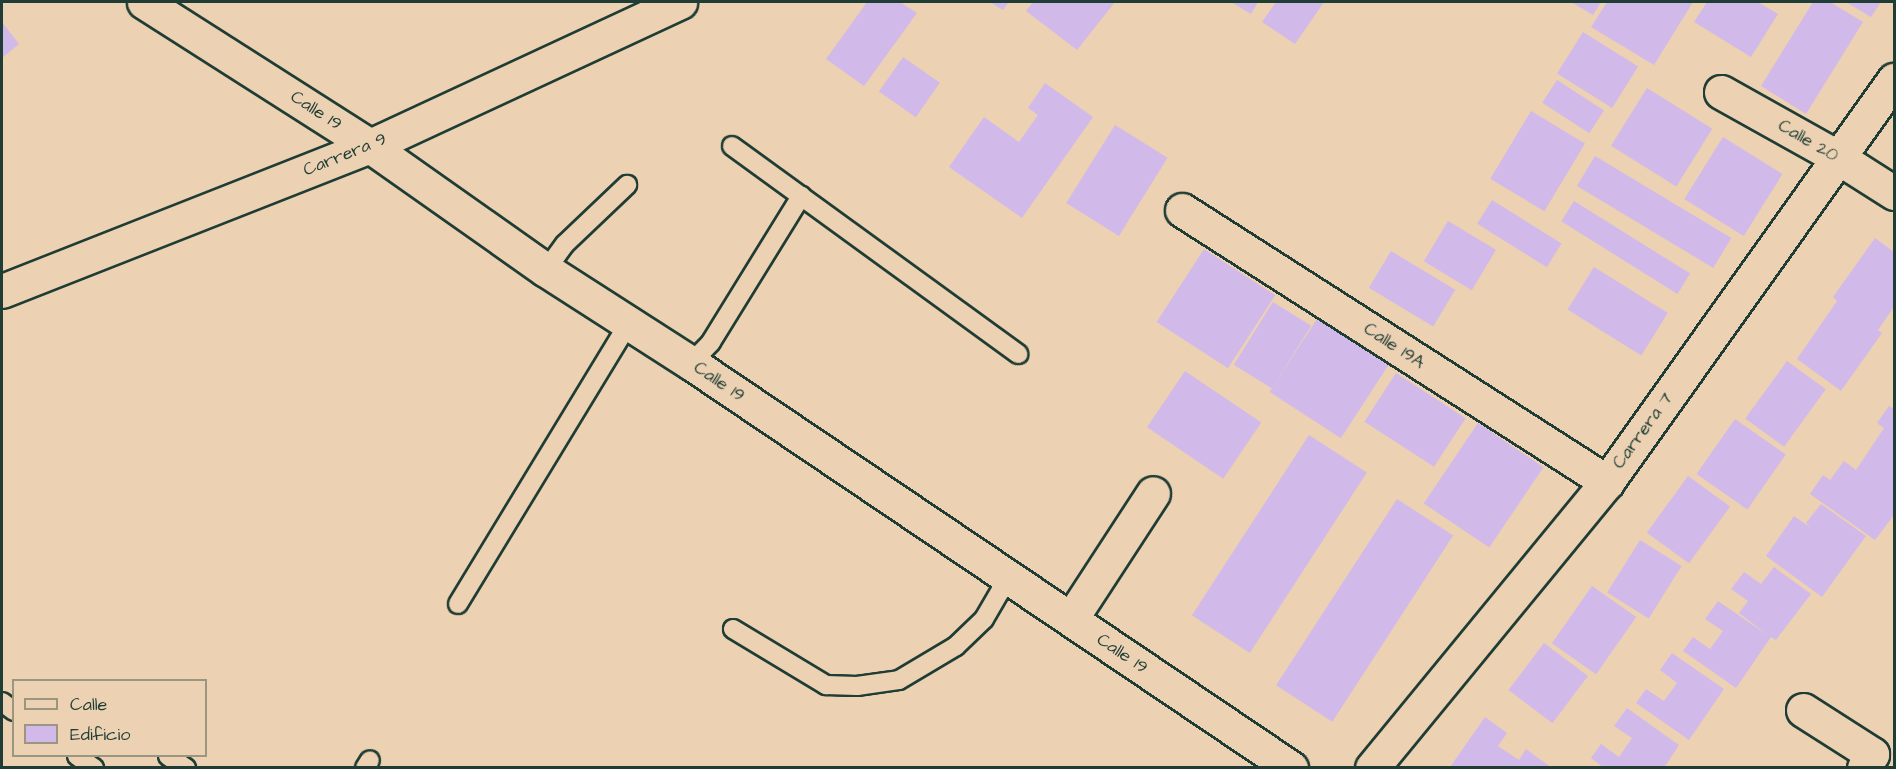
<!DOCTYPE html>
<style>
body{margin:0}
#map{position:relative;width:1896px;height:769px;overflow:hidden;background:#ecd1b3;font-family:"Architects Daughter",sans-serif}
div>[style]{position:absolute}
.building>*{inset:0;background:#d1bae9;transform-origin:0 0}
.roads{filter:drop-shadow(2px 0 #1f3d34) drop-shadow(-2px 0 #1f3d34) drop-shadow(0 2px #1f3d34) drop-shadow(0 -2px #1f3d34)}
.lane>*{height:18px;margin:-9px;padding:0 9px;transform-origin:9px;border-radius:9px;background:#ecd1b3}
.street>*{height:33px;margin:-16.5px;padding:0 16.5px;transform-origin:16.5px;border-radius:16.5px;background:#ecd1b3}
.secondary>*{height:33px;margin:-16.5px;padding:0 16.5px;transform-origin:16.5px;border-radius:16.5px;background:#ecd1b3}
span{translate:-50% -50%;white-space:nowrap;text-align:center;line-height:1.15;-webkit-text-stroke:4.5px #ecd1b3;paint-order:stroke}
.street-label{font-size:18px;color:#1f3d34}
.frame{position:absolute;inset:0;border:3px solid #1f3d34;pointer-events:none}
.legend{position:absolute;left:12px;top:679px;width:195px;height:78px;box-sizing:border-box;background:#ecd1b3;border:2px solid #9a9680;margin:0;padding:8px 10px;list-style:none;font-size:18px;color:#1f3d34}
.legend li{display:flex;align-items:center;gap:12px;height:30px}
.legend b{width:30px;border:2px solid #9a9680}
</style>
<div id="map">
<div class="building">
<div style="clip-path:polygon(867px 2px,900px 2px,917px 13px,864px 86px,826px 59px)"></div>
<div style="clip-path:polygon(990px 2px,1009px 2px,1003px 10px)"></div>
<div style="clip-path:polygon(1033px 2px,1115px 2px,1077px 50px,1026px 11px)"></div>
<div style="clip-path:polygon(1231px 2px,1258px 2px,1251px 14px)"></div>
<div style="clip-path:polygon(1276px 2px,1324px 2px,1295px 44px,1262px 22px)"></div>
<div style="clip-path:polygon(1571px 2px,1601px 2px,1593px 15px)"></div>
<div style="clip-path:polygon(1607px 2px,1693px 2px,1654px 65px,1591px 27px)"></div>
<div style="clip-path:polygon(1707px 2px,1758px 2px,1778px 14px,1751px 57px,1694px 22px)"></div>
<div style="clip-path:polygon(1813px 2px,1830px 2px,1863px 22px,1806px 114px,1761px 86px)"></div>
<div style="clip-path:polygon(1846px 2px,1881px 2px,1871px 17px)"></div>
<div style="clip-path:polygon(2px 22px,19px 44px,2px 58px)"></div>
<div style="left:1583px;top:32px;width:65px;height:49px;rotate:32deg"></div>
<div style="left:903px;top:57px;width:45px;height:42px;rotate:35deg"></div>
<div style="left:1557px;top:80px;width:56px;height:27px;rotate:33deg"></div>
<div style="clip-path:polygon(1045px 83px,1093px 117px,1022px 218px,949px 167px,984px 117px,1019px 142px,1038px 115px,1028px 108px)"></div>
<div style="left:1647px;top:88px;width:77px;height:68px;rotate:32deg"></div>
<div style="left:1531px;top:111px;width:63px;height:79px;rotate:31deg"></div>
<div style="left:1115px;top:125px;width:62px;height:92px;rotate:32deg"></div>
<div style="left:1723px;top:137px;width:70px;height:73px;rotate:32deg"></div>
<div style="left:1595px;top:156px;width:159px;height:35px;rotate:31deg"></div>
<div style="left:1492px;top:200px;width:82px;height:28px;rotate:32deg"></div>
<div style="left:1574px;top:201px;width:137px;height:24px;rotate:32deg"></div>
<div style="left:1448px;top:221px;width:56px;height:47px;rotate:31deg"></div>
<div style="clip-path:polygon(1875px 238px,1894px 252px,1894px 307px,1878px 330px,1882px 333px,1841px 391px,1797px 359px,1837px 301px,1833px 297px)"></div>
<div style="left:1204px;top:249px;width:85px;height:87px;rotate:33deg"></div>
<div style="left:1391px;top:251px;width:75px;height:43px;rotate:31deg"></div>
<div style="left:1594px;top:267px;width:87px;height:50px;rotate:32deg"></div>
<div style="left:1273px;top:302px;width:45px;height:74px;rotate:32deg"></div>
<div style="left:1317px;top:319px;width:85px;height:87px;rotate:33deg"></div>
<div style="left:1787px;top:361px;width:48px;height:71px;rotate:36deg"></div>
<div style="left:1185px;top:371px;width:92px;height:68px;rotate:34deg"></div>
<div style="left:1396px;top:373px;width:83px;height:58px;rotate:33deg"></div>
<div style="clip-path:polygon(1889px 406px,1894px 409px,1894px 515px,1875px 540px,1810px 494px,1823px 475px,1830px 480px,1844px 461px,1856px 470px,1884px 428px,1877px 423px)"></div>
<div style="left:1735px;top:419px;width:62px;height:67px;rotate:35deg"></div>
<div style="left:1478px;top:423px;width:79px;height:97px;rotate:34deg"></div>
<div style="left:1309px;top:435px;width:69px;height:215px;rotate:33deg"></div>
<div style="left:1688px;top:476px;width:52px;height:70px;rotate:36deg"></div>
<div style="left:1397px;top:499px;width:67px;height:222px;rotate:33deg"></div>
<div style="clip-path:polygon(1821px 504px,1866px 536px,1822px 597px,1766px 556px,1794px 516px,1811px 528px,1806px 523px)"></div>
<div style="left:1640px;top:540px;width:49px;height:62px;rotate:32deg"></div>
<div style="clip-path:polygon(1774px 567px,1811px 594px,1776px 640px,1771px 637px,1736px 688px,1683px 651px,1693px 637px,1710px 649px,1723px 631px,1705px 619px,1718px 601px,1769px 636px,1739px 613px,1748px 601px,1731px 589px,1744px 572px,1761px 584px)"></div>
<div style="left:1592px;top:586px;width:54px;height:70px;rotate:35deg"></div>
<div style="left:1544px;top:643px;width:55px;height:59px;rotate:37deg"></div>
<div style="clip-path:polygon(1672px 653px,1724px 689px,1689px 740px,1636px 703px,1646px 689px,1664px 701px,1677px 683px,1660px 670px)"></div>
<div style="clip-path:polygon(1627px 708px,1679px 745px,1664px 768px,1604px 768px,1591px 758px,1601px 744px,1619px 757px,1632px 738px,1614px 726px)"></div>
<div style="clip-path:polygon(1485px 717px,1507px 733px,1498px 746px,1519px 760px,1526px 749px,1552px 768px,1450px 767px)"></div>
</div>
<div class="roads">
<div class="lane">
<div style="left:732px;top:146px;width:354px;rotate:36deg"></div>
<div style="left:546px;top:270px;width:32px;rotate:-54deg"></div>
<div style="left:565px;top:244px;width:86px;rotate:-43.6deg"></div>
<div style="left:691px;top:363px;width:29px;rotate:-46deg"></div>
<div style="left:711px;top:342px;width:172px;rotate:-58.3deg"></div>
<div style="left:458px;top:604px;width:328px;rotate:-58.7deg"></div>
<div style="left:733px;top:629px;width:109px;rotate:31.1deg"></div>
<div style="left:826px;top:685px;width:31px;rotate:2deg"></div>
<div style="left:857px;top:686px;width:42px;rotate:-8.1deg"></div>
<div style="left:899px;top:680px;width:66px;rotate:-30.8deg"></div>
<div style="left:956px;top:646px;width:39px;rotate:-44deg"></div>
<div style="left:984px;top:619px;width:50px;rotate:-59.8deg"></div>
<div style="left:2px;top:702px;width:15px;rotate:37deg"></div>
<div style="left:77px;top:756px;width:21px;rotate:35deg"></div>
<div style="left:168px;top:756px;width:22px;rotate:34deg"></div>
<div style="left:365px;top:768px;width:9px;rotate:-58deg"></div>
</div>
<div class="street">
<div style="left:144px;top:2px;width:268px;rotate:32.5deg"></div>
<div style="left:370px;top:146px;width:215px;rotate:35.2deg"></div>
<div style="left:546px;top:270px;width:172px;rotate:32.7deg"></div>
<div style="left:691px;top:363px;width:724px;rotate:34.02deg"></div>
<div style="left:1721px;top:92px;width:135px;rotate:29.2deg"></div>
<div style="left:1839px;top:158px;width:65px;rotate:32.5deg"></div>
<div style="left:1182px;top:210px;width:505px;rotate:32.62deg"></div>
<div style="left:1071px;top:619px;width:150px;rotate:-56.9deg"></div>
<div style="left:1803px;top:710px;width:82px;rotate:32.5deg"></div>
<div style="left:1872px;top:754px;width:16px;rotate:120deg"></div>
<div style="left:1372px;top:768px;width:370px;rotate:-50.6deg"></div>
<div style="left:1607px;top:482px;width:494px;rotate:-54.5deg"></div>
</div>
<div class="secondary">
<div style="left:2px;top:291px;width:396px;rotate:-21.5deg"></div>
<div style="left:370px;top:146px;width:342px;rotate:-24.9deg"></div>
</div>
</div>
<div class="street-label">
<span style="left:316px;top:111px;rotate:33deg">Calle 19</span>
<span style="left:1808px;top:141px;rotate:30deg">Calle 20</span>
<span style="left:345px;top:155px;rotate:-22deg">Carrera 9</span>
<span style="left:1394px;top:346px;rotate:33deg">Calle 19A</span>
<span style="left:719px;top:382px;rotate:34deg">Calle 19</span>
<span style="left:1643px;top:431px;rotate:-54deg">Carrera 7</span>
<span style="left:1122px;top:654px;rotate:34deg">Calle 19</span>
</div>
<div class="frame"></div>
<ul class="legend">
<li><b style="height:8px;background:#ecd1b3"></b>Calle</li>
<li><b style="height:16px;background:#d1bae9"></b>Edificio</li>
</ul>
</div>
